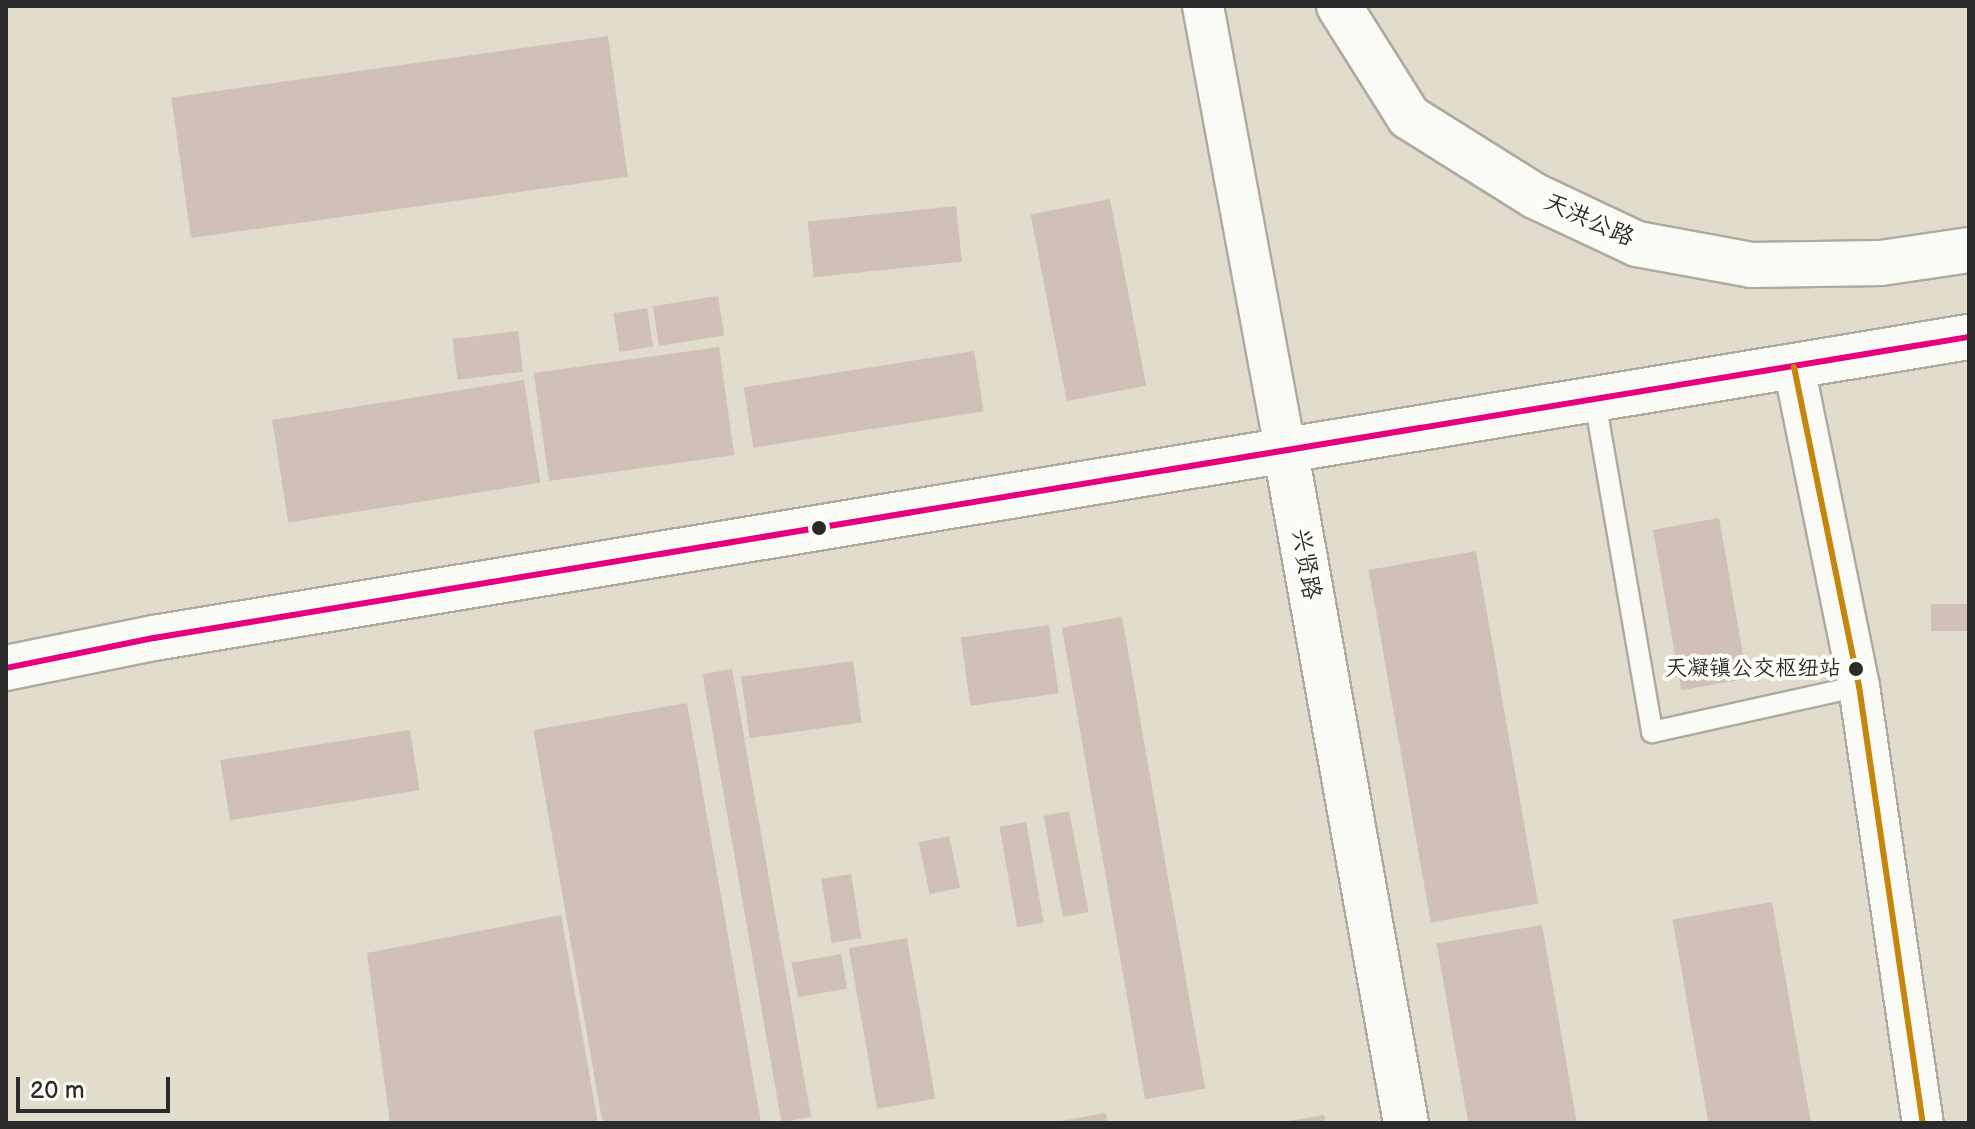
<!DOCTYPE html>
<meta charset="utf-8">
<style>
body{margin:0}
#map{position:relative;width:1975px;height:1129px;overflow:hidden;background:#e1dccb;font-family:"Balsamiq Sans","LXGW WenKai TC",sans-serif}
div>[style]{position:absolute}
.building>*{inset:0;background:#d0c0b8;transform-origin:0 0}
.roads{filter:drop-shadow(2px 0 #aeaaa0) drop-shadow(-2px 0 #aeaaa0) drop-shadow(0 2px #aeaaa0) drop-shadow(0 -2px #aeaaa0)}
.service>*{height:20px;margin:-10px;padding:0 10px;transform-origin:10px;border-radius:10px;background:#fafaf7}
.minor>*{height:40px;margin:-20px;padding:0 20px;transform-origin:20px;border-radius:20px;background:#fafaf7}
.tertiary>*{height:44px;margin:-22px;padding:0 22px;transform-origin:22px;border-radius:22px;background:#fafaf7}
.bus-1>*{height:6px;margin:-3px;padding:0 3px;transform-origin:3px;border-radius:3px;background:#e5007d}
.bus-2>*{height:6px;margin:-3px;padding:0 3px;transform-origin:3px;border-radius:3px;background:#c4870b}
.dots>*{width:22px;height:22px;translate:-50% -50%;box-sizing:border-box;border:4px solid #fdfcf7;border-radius:50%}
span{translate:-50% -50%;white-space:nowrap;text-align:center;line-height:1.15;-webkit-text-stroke:8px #fdfcf7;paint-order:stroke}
.bus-label{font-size:22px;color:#2b2b2b}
.right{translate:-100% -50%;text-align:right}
.street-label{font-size:24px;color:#2b2b2b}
.frame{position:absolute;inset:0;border:8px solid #2b2b2b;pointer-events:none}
.scale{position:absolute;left:16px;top:1077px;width:154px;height:36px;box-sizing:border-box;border:4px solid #2b2b2b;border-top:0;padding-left:10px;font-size:24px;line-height:28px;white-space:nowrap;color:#2b2b2b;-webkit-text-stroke:6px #fdfcf7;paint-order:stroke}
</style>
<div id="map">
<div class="building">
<div style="left:608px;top:36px;width:142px;height:441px;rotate:82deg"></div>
<div style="left:1110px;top:199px;width:190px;height:81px;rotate:79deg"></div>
<div style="left:956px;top:206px;width:56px;height:149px;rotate:84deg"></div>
<div style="left:718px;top:296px;width:40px;height:66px;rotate:81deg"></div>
<div style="left:647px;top:308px;width:39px;height:34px;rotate:81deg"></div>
<div style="left:518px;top:331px;width:41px;height:66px;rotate:83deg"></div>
<div style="left:719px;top:347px;width:109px;height:187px;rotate:82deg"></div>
<div style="left:974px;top:351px;width:61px;height:233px;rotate:81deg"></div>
<div style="left:524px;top:380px;width:104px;height:255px;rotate:81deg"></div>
<div style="left:1719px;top:518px;width:163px;height:67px;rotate:80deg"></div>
<div style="left:1476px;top:551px;width:358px;height:109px;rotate:80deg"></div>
<div style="left:1969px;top:604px;width:27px;height:38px;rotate:90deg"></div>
<div style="left:1122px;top:617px;width:479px;height:61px;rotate:80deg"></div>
<div style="left:1049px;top:625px;width:69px;height:89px;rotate:82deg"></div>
<div style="left:853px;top:661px;width:62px;height:113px;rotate:82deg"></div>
<div style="left:732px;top:669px;width:455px;height:30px;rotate:80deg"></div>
<div style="left:687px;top:703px;width:427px;height:156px;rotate:80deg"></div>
<div style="left:410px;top:730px;width:61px;height:192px;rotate:81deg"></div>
<div style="left:1069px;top:811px;width:103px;height:26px;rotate:79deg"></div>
<div style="left:1026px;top:822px;width:102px;height:27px;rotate:80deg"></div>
<div style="left:949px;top:836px;width:53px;height:31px;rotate:78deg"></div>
<div style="left:851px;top:874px;width:65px;height:30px;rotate:81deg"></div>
<div style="left:1772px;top:902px;width:224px;height:101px;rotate:80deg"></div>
<div style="clip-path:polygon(561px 915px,598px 1123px,390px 1123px,367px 953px)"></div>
<div style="left:1542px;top:925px;width:201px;height:107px;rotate:80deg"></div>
<div style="left:907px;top:938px;width:163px;height:59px;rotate:80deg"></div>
<div style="left:841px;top:954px;width:35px;height:50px;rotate:80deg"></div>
<div style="clip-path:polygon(1106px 1113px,1108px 1123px,1061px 1123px,1061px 1121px)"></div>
<div style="clip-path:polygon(1324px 1115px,1326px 1123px,1288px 1123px,1288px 1121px)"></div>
</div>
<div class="roads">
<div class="service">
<div style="left:1595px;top:401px;width:336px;rotate:80.2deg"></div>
<div style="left:1652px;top:732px;width:212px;rotate:-12.5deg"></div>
</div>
<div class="minor">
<div style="left:1203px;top:6px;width:455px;rotate:79.5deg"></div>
<div style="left:1794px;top:367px;width:326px;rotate:78.5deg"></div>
<div style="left:1859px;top:686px;width:442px;rotate:81.7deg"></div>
</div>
<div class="tertiary">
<div style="left:1339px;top:6px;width:131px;rotate:57.8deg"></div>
<div style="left:1409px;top:117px;width:149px;rotate:32.1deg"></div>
<div style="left:1535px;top:196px;width:113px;rotate:25.2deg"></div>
<div style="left:1637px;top:244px;width:116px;rotate:10.4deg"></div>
<div style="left:1751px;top:265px;width:130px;rotate:-0.9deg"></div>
<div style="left:1881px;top:263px;width:89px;rotate:-8.4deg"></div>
<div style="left:1286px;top:453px;width:681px;rotate:79.85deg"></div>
<div style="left:6px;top:668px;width:151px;rotate:-11.5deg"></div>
<div style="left:154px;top:638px;width:1840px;rotate:-9.42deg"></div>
</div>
</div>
<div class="bus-1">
<div style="left:6px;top:668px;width:151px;rotate:-11.5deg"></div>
<div style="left:154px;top:638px;width:1840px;rotate:-9.42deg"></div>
</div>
<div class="bus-2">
<div style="left:1794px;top:367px;width:326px;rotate:78.5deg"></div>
<div style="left:1859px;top:686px;width:442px;rotate:81.7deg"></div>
</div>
<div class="dots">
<div style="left:819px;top:528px;background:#2b2b2b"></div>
<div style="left:1856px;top:669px;background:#2b2b2b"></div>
</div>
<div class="bus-label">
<span class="right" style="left:1841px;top:669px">天凝镇公交枢纽站</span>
</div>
<div class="street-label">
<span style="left:1589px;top:220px;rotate:24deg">天洪公路</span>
<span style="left:1306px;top:564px;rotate:80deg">兴贤路</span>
</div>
<div class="frame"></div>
<div class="scale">20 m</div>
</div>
